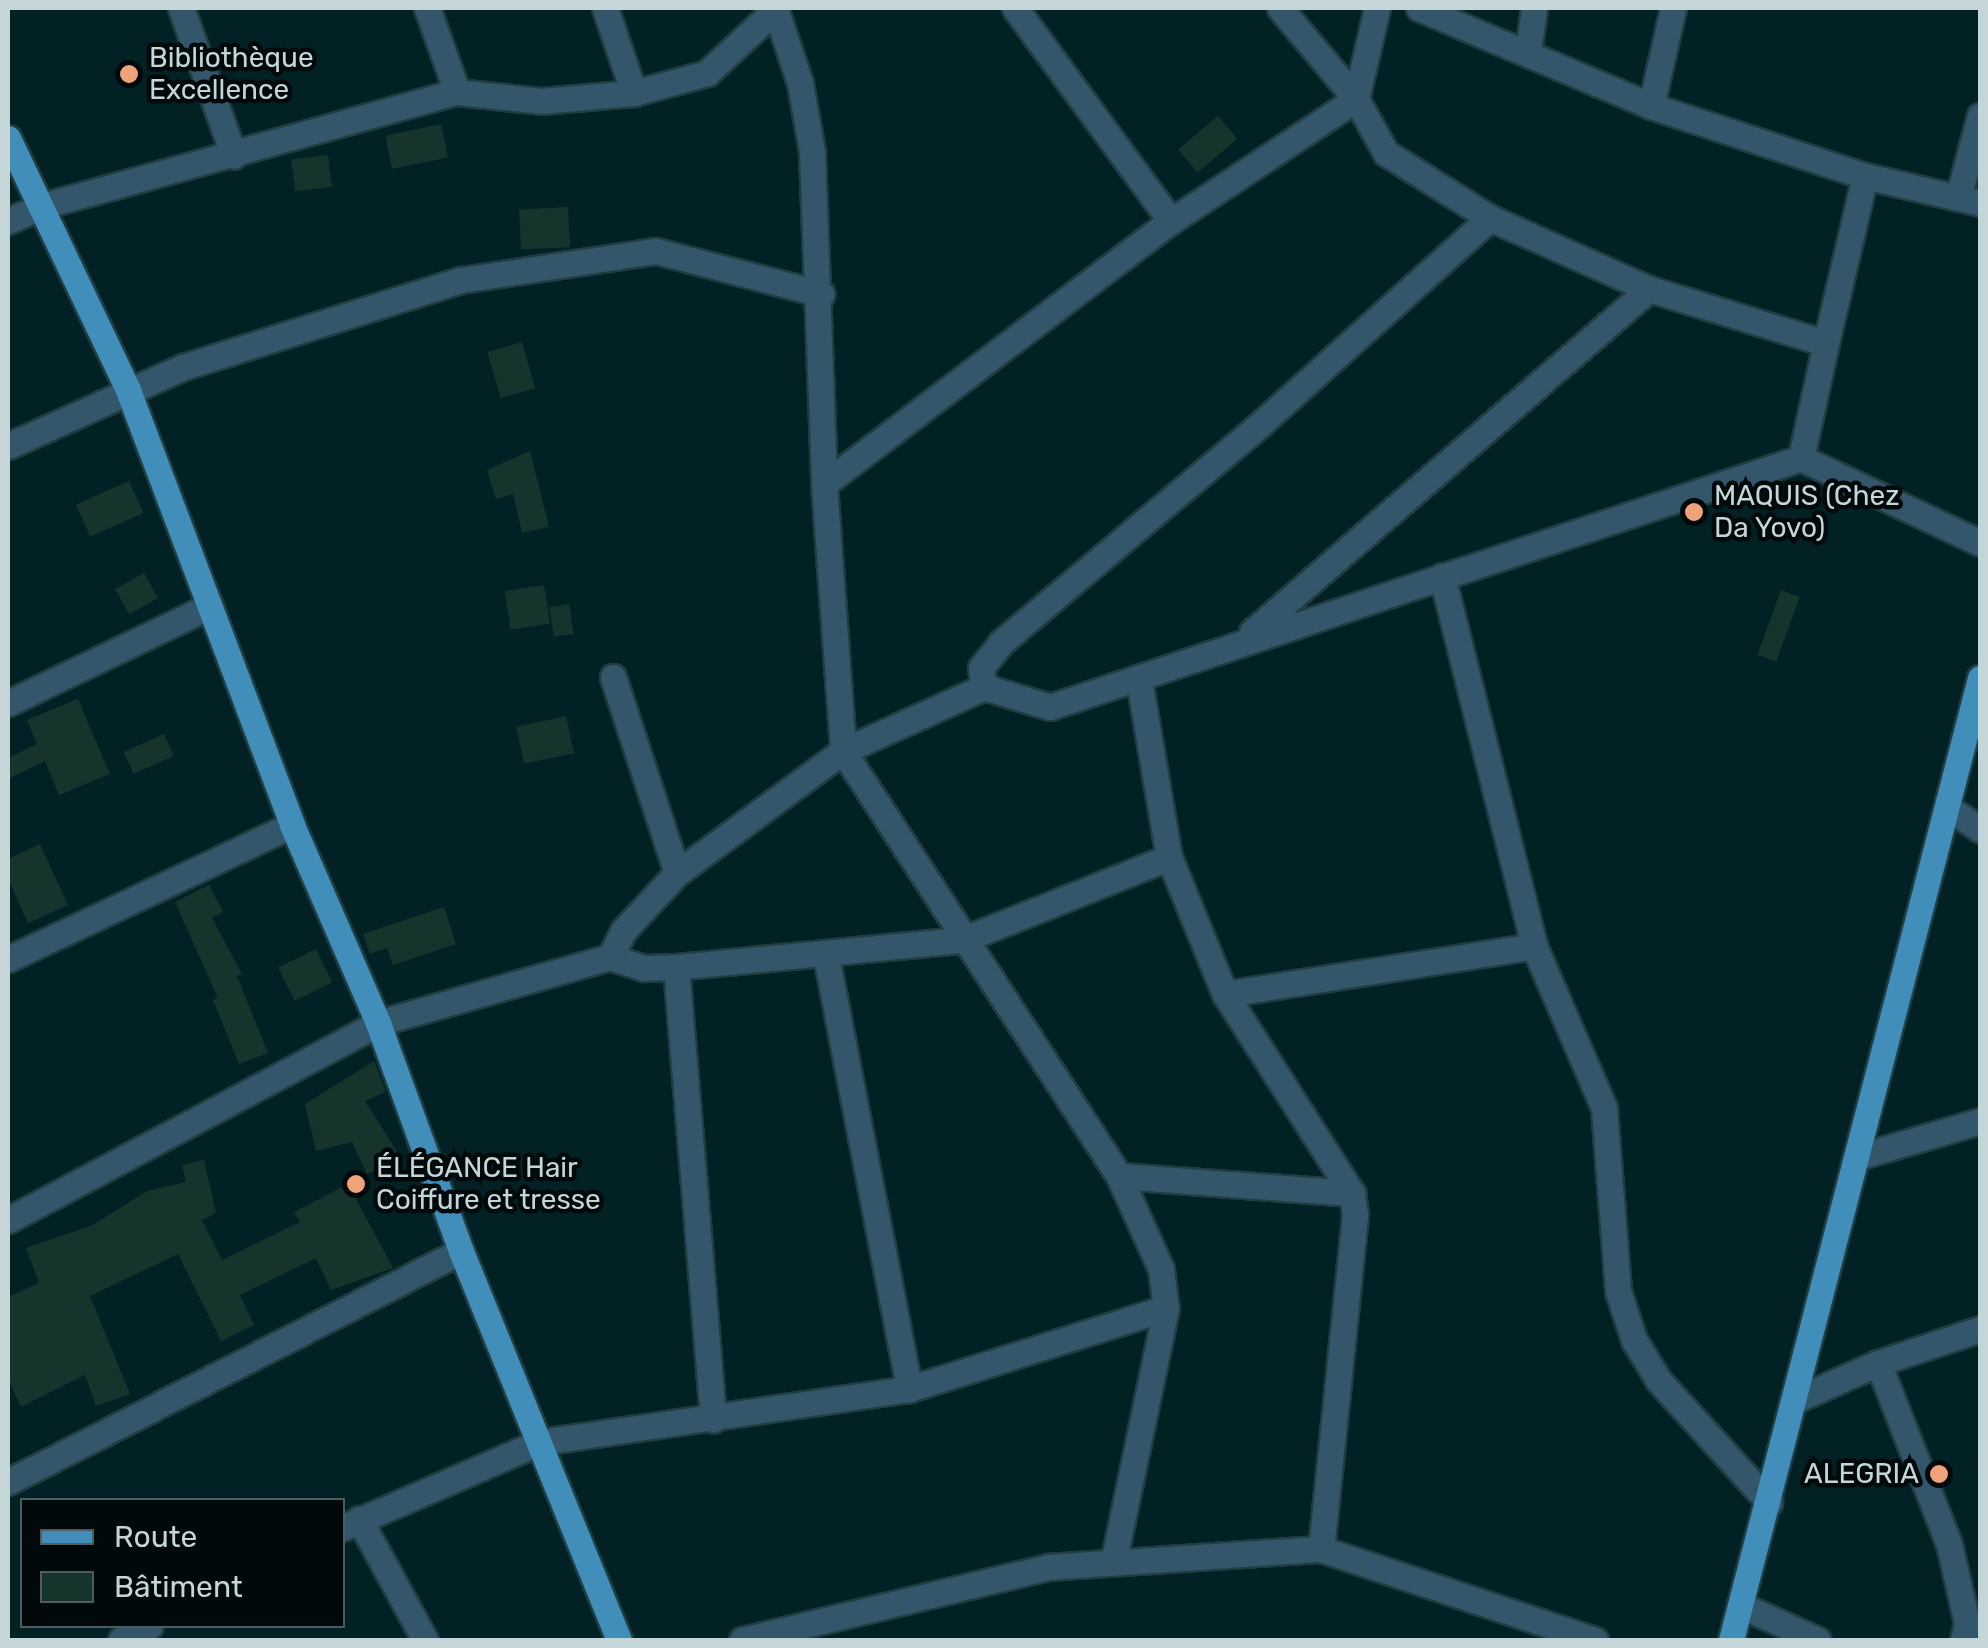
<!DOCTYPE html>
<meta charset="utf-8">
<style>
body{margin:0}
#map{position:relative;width:1988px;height:1648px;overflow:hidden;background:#012125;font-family:Rubik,sans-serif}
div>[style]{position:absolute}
.building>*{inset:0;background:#17342c;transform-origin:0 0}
.roads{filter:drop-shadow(2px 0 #203e42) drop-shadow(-2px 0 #203e42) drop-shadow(0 2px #203e42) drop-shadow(0 -2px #203e42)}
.minor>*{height:25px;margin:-12.5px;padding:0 12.5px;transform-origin:12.5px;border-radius:12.5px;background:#33566a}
.major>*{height:25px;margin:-12.5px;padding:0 12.5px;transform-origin:12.5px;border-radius:12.5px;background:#408eb9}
.dots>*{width:28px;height:28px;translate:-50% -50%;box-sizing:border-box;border:5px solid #01090a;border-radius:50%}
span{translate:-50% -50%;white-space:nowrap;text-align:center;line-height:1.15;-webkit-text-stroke:9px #01090a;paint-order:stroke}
.poi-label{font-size:28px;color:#c4d6d8}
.left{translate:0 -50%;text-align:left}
.right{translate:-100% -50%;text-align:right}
.frame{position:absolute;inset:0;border:10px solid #c4d6d8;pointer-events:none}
.legend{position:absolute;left:20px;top:1498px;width:325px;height:130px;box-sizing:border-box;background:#01090a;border:2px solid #4f5b5c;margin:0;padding:12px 18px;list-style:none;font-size:30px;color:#c4d6d8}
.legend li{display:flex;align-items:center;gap:20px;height:50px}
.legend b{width:50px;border:2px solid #4f5b5c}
</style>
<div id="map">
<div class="building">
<div style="left:1218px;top:116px;width:30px;height:52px;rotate:50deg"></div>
<div style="left:441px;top:124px;width:34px;height:57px;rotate:78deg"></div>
<div style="left:328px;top:155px;width:32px;height:37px;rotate:83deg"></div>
<div style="left:568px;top:207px;width:40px;height:49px;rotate:87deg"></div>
<div style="left:522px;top:342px;width:48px;height:36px;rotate:74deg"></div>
<div style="clip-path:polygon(530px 451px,549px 527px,522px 533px,513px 494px,496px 499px,487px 470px)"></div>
<div style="left:129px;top:481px;width:35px;height:58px;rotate:66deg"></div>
<div style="left:144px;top:573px;width:29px;height:33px;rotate:61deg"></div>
<div style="left:544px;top:585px;width:39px;height:40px;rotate:81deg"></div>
<div style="left:1781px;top:590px;width:20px;height:69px;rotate:20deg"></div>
<div style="left:569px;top:604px;width:30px;height:20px;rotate:81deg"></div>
<div style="clip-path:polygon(78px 699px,110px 774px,59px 795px,45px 761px,8px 779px,8px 758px,37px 744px,27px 720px)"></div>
<div style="left:566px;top:716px;width:38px;height:51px;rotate:78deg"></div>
<div style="left:164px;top:734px;width:24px;height:44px;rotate:66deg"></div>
<div style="clip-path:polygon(40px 844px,68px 905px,28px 923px,8px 879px,8px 859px)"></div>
<div style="clip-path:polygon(209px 885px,223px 912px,212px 918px,242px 974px,237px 976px,268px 1053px,239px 1064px,213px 1000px,218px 998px,175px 902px)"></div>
<div style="clip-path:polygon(444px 907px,456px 944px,393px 965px,387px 948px,370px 954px,363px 934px)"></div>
<div style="left:316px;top:949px;width:37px;height:42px;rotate:64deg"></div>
<div style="clip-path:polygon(374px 1061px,386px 1092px,365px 1101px,401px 1158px,367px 1174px,352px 1142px,316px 1151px,305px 1104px)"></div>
<div style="clip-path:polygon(204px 1160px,216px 1213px,202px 1220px,222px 1260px,300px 1222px,294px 1212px,348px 1184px,393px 1268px,331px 1290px,316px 1258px,240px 1295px,254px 1325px,221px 1341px,178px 1254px,90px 1296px,130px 1394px,96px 1406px,85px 1375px,21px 1407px,8px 1379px,8px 1297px,39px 1283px,26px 1248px,93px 1225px,147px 1191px,186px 1182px,182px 1165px)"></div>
</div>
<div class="roads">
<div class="minor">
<div style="left:181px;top:8px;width:157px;rotate:70.3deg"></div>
<div style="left:427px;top:8px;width:89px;rotate:70.3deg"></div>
<div style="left:605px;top:8px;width:90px;rotate:71.2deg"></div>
<div style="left:775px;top:8px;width:79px;rotate:71.6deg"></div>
<div style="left:800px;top:83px;width:70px;rotate:80.1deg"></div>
<div style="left:812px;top:152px;width:332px;rotate:87.9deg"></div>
<div style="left:824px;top:484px;width:268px;rotate:85.9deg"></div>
<div style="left:843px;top:751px;width:507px;rotate:57deg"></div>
<div style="left:1119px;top:1176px;width:102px;rotate:65.7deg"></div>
<div style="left:1161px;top:1269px;width:39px;rotate:83deg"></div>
<div style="left:1166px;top:1308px;width:255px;rotate:101.7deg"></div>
<div style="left:1015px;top:8px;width:264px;rotate:53.8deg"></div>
<div style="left:1280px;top:8px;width:119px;rotate:50.1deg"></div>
<div style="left:1356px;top:99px;width:62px;rotate:60.9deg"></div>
<div style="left:1386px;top:153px;width:123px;rotate:32deg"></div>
<div style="left:1490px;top:218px;width:174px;rotate:24.1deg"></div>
<div style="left:1649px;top:289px;width:185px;rotate:17deg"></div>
<div style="left:1826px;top:343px;width:118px;rotate:102.3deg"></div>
<div style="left:1419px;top:8px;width:252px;rotate:22.9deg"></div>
<div style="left:1651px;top:106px;width:225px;rotate:18.1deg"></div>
<div style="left:1865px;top:176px;width:118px;rotate:13.2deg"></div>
<div style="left:1528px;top:52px;width:44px;rotate:-82.2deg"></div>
<div style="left:1651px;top:106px;width:100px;rotate:-77.3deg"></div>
<div style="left:1958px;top:198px;width:85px;rotate:-75deg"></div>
<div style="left:1490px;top:218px;width:305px;rotate:138.1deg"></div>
<div style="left:1263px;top:422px;width:343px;rotate:139.9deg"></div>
<div style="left:1001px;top:643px;width:32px;rotate:129deg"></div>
<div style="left:981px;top:668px;width:19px;rotate:81deg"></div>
<div style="left:984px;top:687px;width:69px;rotate:16.9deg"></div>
<div style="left:1050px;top:707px;width:791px;rotate:-18.34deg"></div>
<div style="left:1801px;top:458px;width:198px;rotate:25.4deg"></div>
<div style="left:8px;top:221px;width:37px;rotate:-24deg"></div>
<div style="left:42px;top:206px;width:430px;rotate:-15.4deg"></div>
<div style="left:457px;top:92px;width:84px;rotate:6.1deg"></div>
<div style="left:541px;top:101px;width:93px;rotate:-4.9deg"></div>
<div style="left:634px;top:93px;width:76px;rotate:-15.3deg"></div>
<div style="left:707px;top:73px;width:93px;rotate:-42.8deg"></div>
<div style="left:1826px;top:343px;width:171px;rotate:-76.9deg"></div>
<div style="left:8px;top:446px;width:192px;rotate:-24.3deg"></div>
<div style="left:183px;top:367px;width:291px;rotate:-17.4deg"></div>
<div style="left:461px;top:280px;width:197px;rotate:-8.5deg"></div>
<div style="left:656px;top:251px;width:171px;rotate:14.5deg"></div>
<div style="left:824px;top:484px;width:435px;rotate:-37.2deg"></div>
<div style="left:1171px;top:221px;width:222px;rotate:-33.4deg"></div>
<div style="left:1356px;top:99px;width:93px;rotate:-77deg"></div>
<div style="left:1442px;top:576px;width:381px;rotate:76deg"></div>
<div style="left:1534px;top:946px;width:176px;rotate:66.6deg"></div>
<div style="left:1604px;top:1108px;width:184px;rotate:85.6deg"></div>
<div style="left:1618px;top:1291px;width:52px;rotate:71.9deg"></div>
<div style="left:1634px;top:1340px;width:48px;rotate:58.6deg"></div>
<div style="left:1659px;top:1381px;width:164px;rotate:47.7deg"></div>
<div style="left:1252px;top:632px;width:525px;rotate:-40.83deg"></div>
<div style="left:613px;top:677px;width:206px;rotate:71.9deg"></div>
<div style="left:1139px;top:680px;width:180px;rotate:80.4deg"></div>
<div style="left:1169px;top:857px;width:148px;rotate:67.8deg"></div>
<div style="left:1225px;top:994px;width:236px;rotate:57.5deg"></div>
<div style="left:1352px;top:1193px;width:22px;rotate:82deg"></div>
<div style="left:1355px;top:1215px;width:336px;rotate:95.8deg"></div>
<div style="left:8px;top:703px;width:224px;rotate:-25.7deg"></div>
<div style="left:1947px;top:807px;width:40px;rotate:34deg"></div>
<div style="left:826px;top:956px;width:441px;rotate:79.1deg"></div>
<div style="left:610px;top:957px;width:36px;rotate:18deg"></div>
<div style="left:644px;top:968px;width:32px;rotate:-2deg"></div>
<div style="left:676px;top:967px;width:287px;rotate:-5.4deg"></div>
<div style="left:962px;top:940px;width:223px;rotate:-21.8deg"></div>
<div style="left:8px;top:959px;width:314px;rotate:-25.3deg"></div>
<div style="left:676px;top:967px;width:454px;rotate:85.3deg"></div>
<div style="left:1225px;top:994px;width:313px;rotate:-8.8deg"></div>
<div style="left:1861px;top:1156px;width:124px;rotate:-16.4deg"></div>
<div style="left:1119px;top:1176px;width:234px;rotate:4.2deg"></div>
<div style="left:8px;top:1220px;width:419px;rotate:-28deg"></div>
<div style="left:378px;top:1023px;width:241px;rotate:-15.9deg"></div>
<div style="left:610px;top:957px;width:30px;rotate:-63deg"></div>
<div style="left:624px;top:930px;width:78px;rotate:-47.1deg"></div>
<div style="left:677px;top:873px;width:206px;rotate:-36.3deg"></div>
<div style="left:843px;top:751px;width:155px;rotate:-24.4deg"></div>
<div style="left:1878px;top:1363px;width:194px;rotate:68.6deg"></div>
<div style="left:1949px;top:1544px;width:81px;rotate:77.2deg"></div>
<div style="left:1967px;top:1623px;width:17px;rotate:103deg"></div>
<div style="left:1793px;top:1401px;width:93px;rotate:-24.1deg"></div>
<div style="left:1878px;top:1363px;width:108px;rotate:-18.4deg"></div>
<div style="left:8px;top:1482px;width:508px;rotate:-27.02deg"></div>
<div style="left:359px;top:1519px;width:138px;rotate:61.4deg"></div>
<div style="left:342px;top:1528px;width:216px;rotate:-23.5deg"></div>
<div style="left:540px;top:1442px;width:373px;rotate:-8.2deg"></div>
<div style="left:909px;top:1389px;width:269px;rotate:-17.5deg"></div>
<div style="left:1740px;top:1605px;width:85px;rotate:24.2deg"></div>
<div style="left:121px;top:1640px;width:32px;rotate:-26deg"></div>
<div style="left:742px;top:1640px;width:315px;rotate:-13.4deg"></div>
<div style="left:1048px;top:1567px;width:274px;rotate:-3.8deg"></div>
<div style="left:1321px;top:1549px;width:289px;rotate:18.4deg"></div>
</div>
<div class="major">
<div style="left:8px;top:138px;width:279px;rotate:64.5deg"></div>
<div style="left:128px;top:390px;width:465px;rotate:69.3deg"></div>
<div style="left:292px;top:825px;width:216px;rotate:66.5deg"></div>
<div style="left:378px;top:1023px;width:243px;rotate:70deg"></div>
<div style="left:461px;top:1251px;width:420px;rotate:67.9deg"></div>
<div style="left:1731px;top:1640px;width:994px;rotate:-75.49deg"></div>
</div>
</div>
<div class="dots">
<div style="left:129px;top:74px;background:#f0a279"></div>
<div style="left:1694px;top:512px;background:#f0a279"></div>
<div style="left:356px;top:1184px;background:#f0a279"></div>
<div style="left:1939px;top:1474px;background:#f0a279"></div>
</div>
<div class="poi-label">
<span class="left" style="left:149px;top:74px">Bibliothèque<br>Excellence</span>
<span class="left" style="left:1714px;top:512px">MAQUIS (Chez<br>Da Yovo)</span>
<span class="left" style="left:376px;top:1184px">ÉLÉGANCE Hair<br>Coiffure et tresse</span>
<span class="right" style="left:1919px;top:1474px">ALEGRIA</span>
</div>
<div class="frame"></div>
<ul class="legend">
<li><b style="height:12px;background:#408eb9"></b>Route</li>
<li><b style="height:28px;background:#17342c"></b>Bâtiment</li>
</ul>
</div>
